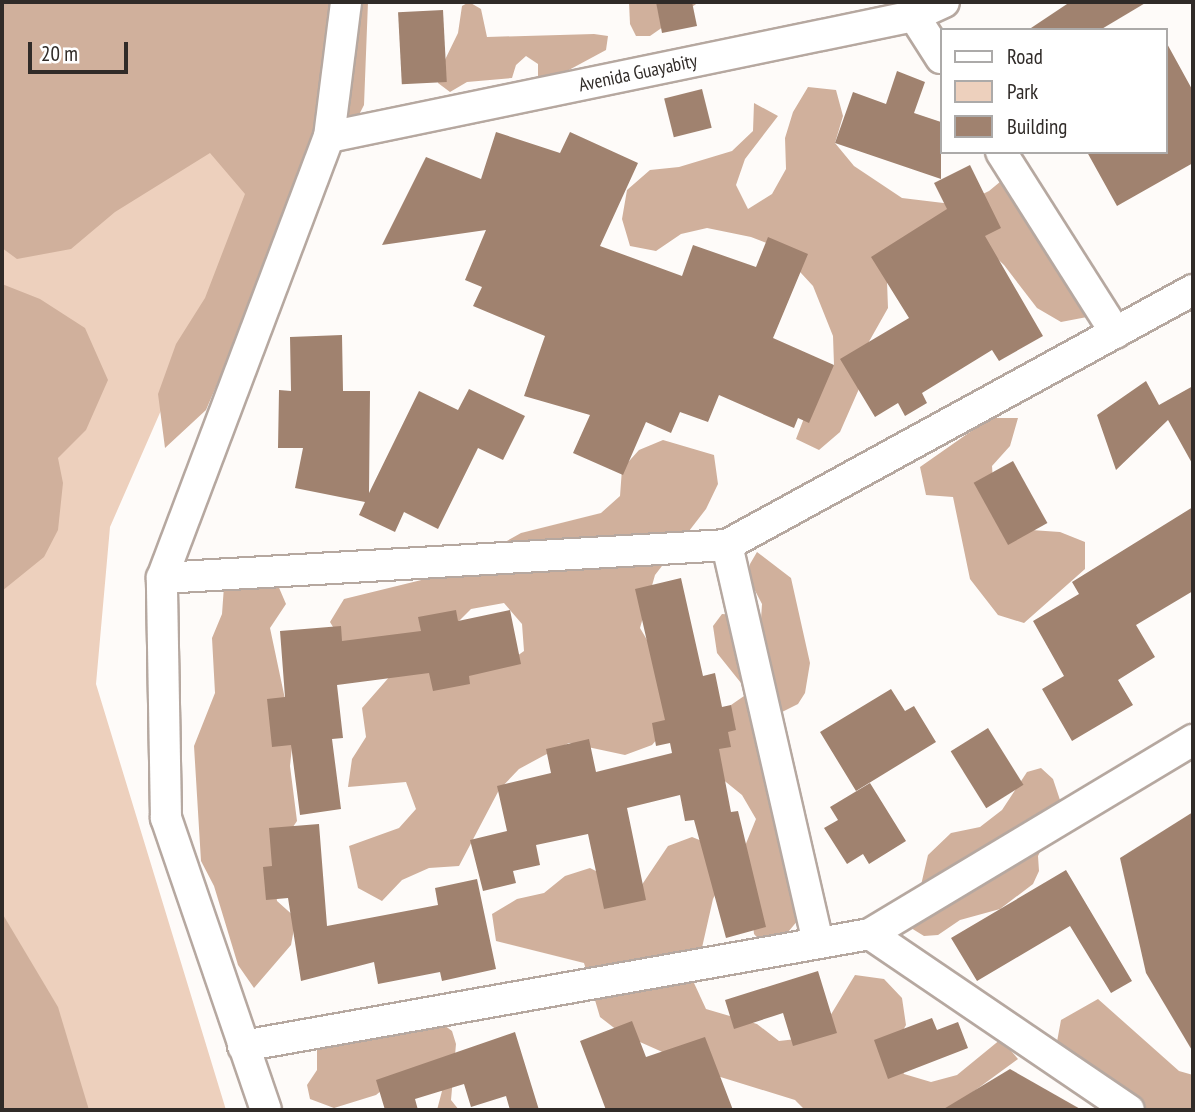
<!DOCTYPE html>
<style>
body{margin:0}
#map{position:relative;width:1195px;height:1112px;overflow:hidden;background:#fefbf9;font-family:"PT Sans Narrow",sans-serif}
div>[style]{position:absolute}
.green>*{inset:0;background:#edd0bd}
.forest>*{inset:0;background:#d0b09c}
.building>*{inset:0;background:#a0826f;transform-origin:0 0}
.roads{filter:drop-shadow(2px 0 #b6a8a0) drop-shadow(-2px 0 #b6a8a0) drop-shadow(0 2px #b6a8a0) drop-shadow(0 -2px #b6a8a0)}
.street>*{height:30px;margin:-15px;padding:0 15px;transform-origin:15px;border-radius:15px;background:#fff}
span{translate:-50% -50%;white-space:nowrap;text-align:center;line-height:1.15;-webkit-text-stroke:5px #fff;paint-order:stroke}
.street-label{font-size:19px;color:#302b28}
.frame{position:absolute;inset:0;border:4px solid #302b28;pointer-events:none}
.legend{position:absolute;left:940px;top:28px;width:228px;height:126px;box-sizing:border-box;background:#fff;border:2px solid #acaaa9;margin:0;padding:9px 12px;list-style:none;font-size:21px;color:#302b28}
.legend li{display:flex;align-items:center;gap:14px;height:35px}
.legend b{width:35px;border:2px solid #acaaa9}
.scale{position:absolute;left:28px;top:42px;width:100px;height:32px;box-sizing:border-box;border:4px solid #302b28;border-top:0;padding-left:9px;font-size:21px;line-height:24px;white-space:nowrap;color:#302b28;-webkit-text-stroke:5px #fff;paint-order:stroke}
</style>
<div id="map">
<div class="green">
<div style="clip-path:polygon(2px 2px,288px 120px,110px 527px,96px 684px,226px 1110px,2px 1110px)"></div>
</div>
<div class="forest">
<div style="clip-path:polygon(2px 2px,368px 2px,364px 105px,336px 160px,274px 251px,206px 410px,165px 448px,158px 394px,176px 344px,205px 298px,245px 194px,210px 153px,115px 212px,71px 249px,17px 259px,2px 248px)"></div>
<div style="clip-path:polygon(469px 2px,481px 9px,487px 37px,594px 34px,608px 36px,606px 50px,554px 78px,538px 78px,538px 64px,526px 56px,516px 65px,512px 78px,467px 82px,450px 92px,438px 83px,440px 70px,458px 33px,462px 6px)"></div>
<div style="clip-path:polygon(629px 2px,699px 2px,650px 36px,636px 36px,630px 24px)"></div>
<div style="clip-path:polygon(808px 87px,836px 90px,843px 116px,835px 143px,854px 166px,902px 198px,960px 205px,989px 191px,1012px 172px,1038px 185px,1055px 206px,1067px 231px,1087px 317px,1061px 322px,1037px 308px,1004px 265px,984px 246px,887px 281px,888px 308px,862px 354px,862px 382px,840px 432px,819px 450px,796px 439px,816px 387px,834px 365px,833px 336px,813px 286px,777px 247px,751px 237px,707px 228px,681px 234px,656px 251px,630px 246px,622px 219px,627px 190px,650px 170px,679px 167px,732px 151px,753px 131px,754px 103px,778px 116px,745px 159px,736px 185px,748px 209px,772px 194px,786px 169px,785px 138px,793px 112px)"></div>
<div style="clip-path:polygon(2px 284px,40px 299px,85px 328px,108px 380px,86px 430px,58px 458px,63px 483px,58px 530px,44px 557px,2px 591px)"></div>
<div style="clip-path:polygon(990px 418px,1018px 418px,1010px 446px,992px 466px,994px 494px,1031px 530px,1060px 532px,1085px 542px,1085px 569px,1024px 623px,998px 615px,970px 579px,953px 497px,926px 495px,920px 467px)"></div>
<div style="clip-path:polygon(663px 440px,714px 455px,718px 484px,706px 509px,655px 575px,640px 628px,653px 650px,671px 723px,652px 745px,625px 755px,569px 743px,543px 756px,519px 769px,499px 790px,459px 866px,429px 868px,402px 880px,382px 901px,358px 888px,349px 846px,399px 828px,416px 809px,406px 782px,348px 787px,352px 759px,366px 737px,362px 708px,398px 667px,503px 666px,524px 651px,522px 624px,504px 603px,471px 609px,451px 629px,344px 645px,330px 622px,344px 599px,450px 573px,521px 533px,601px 513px,620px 496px,622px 469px,639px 450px)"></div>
<div style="clip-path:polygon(757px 552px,791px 578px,810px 663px,805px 693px,798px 704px,772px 717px,804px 913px,778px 944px,763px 944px,754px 934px,745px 846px,756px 819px,742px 795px,721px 778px,709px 740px,731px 705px,744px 696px,741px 683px,717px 653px,713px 626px,722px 614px,737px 615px,747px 624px,761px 619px,762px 604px,749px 579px,750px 564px)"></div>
<div style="clip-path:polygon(265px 555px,286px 604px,270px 628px,293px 737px,290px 766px,297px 821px,280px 846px,274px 873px,277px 901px,296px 918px,291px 945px,254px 988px,238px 965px,214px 886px,201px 861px,194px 746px,215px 693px,212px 638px,222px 614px,224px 586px,240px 565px)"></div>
<div style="clip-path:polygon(1041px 768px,1053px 779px,1062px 806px,1038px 856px,1039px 871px,1033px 884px,1000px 909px,960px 920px,938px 935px,924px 936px,911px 928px,928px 855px,951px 833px,980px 827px,1002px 810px,1027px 772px)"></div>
<div style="clip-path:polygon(692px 837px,717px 847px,726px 873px,713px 899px,694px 983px,706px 1009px,757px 1024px,779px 1041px,805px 1038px,827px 1021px,855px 975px,884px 979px,902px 998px,906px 1025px,892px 1050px,904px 1074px,931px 1082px,957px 1075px,1001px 1039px,1018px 1059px,951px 1108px,805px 1110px,795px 1100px,714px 1075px,622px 1034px,600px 1017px,584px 963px,496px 941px,492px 914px,517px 899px,544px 893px,565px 876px,590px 868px,637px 892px,668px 846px)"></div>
<div style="clip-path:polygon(2px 913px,58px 1007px,89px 1110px,2px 1110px)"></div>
<div style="clip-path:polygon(1098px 999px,1179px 1071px,1193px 1075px,1193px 1110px,1108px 1110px,1056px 1047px,1061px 1020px)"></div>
<div style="clip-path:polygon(440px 1022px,452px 1031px,456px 1044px,451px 1100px,459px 1110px,437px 1110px,442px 1091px,426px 1085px,387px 1086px,376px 1095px,334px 1108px,310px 1099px,307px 1085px,317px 1070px,317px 1042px)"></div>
</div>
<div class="building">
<div style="clip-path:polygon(656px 2px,692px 2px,697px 26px,662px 33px)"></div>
<div style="clip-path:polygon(1070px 2px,1147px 2px,1100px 30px,1028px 30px)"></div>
<div style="left:443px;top:10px;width:72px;height:45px;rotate:87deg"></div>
<div style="clip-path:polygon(1165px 40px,1193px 91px,1193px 163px,1117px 206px,1087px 152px,1165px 152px)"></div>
<div style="clip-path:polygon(897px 71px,925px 82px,914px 113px,941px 122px,941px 179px,835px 143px,853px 92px,886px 104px)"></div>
<div style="left:702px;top:89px;width:40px;height:39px;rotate:76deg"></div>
<div style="clip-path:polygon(496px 132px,560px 153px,570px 132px,638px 163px,600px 246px,682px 276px,693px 245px,756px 267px,768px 237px,808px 254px,773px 338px,834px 365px,809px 423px,798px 418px,794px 428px,719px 395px,708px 422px,680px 412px,671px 433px,646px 422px,623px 475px,573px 453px,590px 415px,524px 396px,545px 336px,473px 306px,482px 287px,465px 280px,486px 230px,382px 245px,426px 157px,481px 179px)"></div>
<div style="clip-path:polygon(970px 165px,1001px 228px,985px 236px,1043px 336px,999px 361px,992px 350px,922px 393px,927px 403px,905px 416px,898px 403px,875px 417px,840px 359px,909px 318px,871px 257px,947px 209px,934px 183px)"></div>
<div style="clip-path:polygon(342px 335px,343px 391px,370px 391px,369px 493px,419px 391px,458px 410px,469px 389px,525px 416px,503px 460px,478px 448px,438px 529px,404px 512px,395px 532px,359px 515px,365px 502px,295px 488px,303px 448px,278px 448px,279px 390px,291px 391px,290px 337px)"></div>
<div style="clip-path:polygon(1146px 381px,1159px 405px,1193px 386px,1193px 465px,1168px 420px,1116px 470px,1097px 415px)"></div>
<div style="left:1013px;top:461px;width:71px;height:45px;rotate:61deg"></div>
<div style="clip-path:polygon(1193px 507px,1193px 591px,1136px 625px,1155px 657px,1118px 680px,1133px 705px,1072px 741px,1042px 689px,1064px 676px,1033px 621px,1079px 594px,1072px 582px)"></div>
<div style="clip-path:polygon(681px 578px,703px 676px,715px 673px,722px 707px,731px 705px,736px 730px,728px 732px,731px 747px,719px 749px,731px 812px,738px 811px,766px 927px,726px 938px,694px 820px,685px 821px,680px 795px,627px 808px,646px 900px,604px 909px,588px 834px,536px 845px,540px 865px,513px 871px,516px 883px,483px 891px,470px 840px,507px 831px,497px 786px,551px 773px,546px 749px,589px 739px,596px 772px,672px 753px,670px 743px,656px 746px,652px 723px,665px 720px,635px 589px)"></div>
<div style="clip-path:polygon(456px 610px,458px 621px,510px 610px,521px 664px,469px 676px,470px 684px,433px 691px,429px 673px,337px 685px,343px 738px,332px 739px,341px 809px,300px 815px,291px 745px,272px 747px,267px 699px,285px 697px,280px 631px,341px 626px,342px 641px,421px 631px,418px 617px)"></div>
<div style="clip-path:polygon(891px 689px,905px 711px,914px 706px,936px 742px,856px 791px,820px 732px)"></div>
<div style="left:988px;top:728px;width:67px;height:44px;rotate:58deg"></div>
<div style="clip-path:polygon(870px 783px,906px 841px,869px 864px,863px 854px,847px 864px,824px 828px,838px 820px,830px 807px)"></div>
<div style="clip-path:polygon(1193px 812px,1193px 1052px,1146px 973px,1120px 858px)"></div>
<div style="clip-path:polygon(319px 824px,327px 926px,438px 905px,435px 888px,477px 879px,496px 969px,442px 981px,440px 972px,378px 984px,374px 962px,301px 981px,288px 898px,266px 900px,263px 867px,272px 866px,269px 828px)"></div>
<div style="clip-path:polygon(1066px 870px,1132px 981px,1111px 993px,1070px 926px,977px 981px,951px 938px)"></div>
<div style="clip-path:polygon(818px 971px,837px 1033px,793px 1046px,783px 1013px,734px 1029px,725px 1000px)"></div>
<div style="clip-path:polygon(932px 1018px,937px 1030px,958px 1022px,968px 1048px,888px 1079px,874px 1040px)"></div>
<div style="clip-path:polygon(632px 1021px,646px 1057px,705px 1037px,733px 1110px,606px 1110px,580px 1041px)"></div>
<div style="clip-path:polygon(515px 1032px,539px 1110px,510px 1110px,506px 1096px,471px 1107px,464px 1084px,415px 1099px,418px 1110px,385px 1110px,376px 1080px)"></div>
<div style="clip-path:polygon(1010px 1069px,1082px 1110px,942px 1110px)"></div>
</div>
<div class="roads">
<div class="street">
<div style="left:914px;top:16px;width:50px;rotate:57.3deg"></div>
<div style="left:329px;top:137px;width:597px;rotate:-11.69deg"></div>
<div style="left:914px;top:16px;width:33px;rotate:-25deg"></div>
<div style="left:1001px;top:152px;width:214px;rotate:57.6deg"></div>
<div style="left:727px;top:545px;width:408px;rotate:77.1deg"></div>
<div style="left:162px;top:578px;width:566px;rotate:-3.34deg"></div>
<div style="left:727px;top:545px;width:531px;rotate:-28.69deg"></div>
<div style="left:870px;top:934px;width:313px;rotate:34.2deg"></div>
<div style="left:243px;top:1046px;width:637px;rotate:-10.13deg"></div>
<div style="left:870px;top:934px;width:377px;rotate:-31deg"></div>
<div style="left:266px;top:1110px;width:309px;rotate:-108.9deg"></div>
<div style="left:166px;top:818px;width:240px;rotate:-91deg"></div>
<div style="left:162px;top:578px;width:472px;rotate:-69.3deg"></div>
<div style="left:329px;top:137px;width:136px;rotate:-82.8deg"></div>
</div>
</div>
<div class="street-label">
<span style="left:638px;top:73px;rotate:-12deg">Avenida Guayabity</span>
</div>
<div class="frame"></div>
<ul class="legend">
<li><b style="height:9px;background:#fff"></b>Road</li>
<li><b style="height:19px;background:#edd0bd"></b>Park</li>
<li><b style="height:19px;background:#a0826f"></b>Building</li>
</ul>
<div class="scale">20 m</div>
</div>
